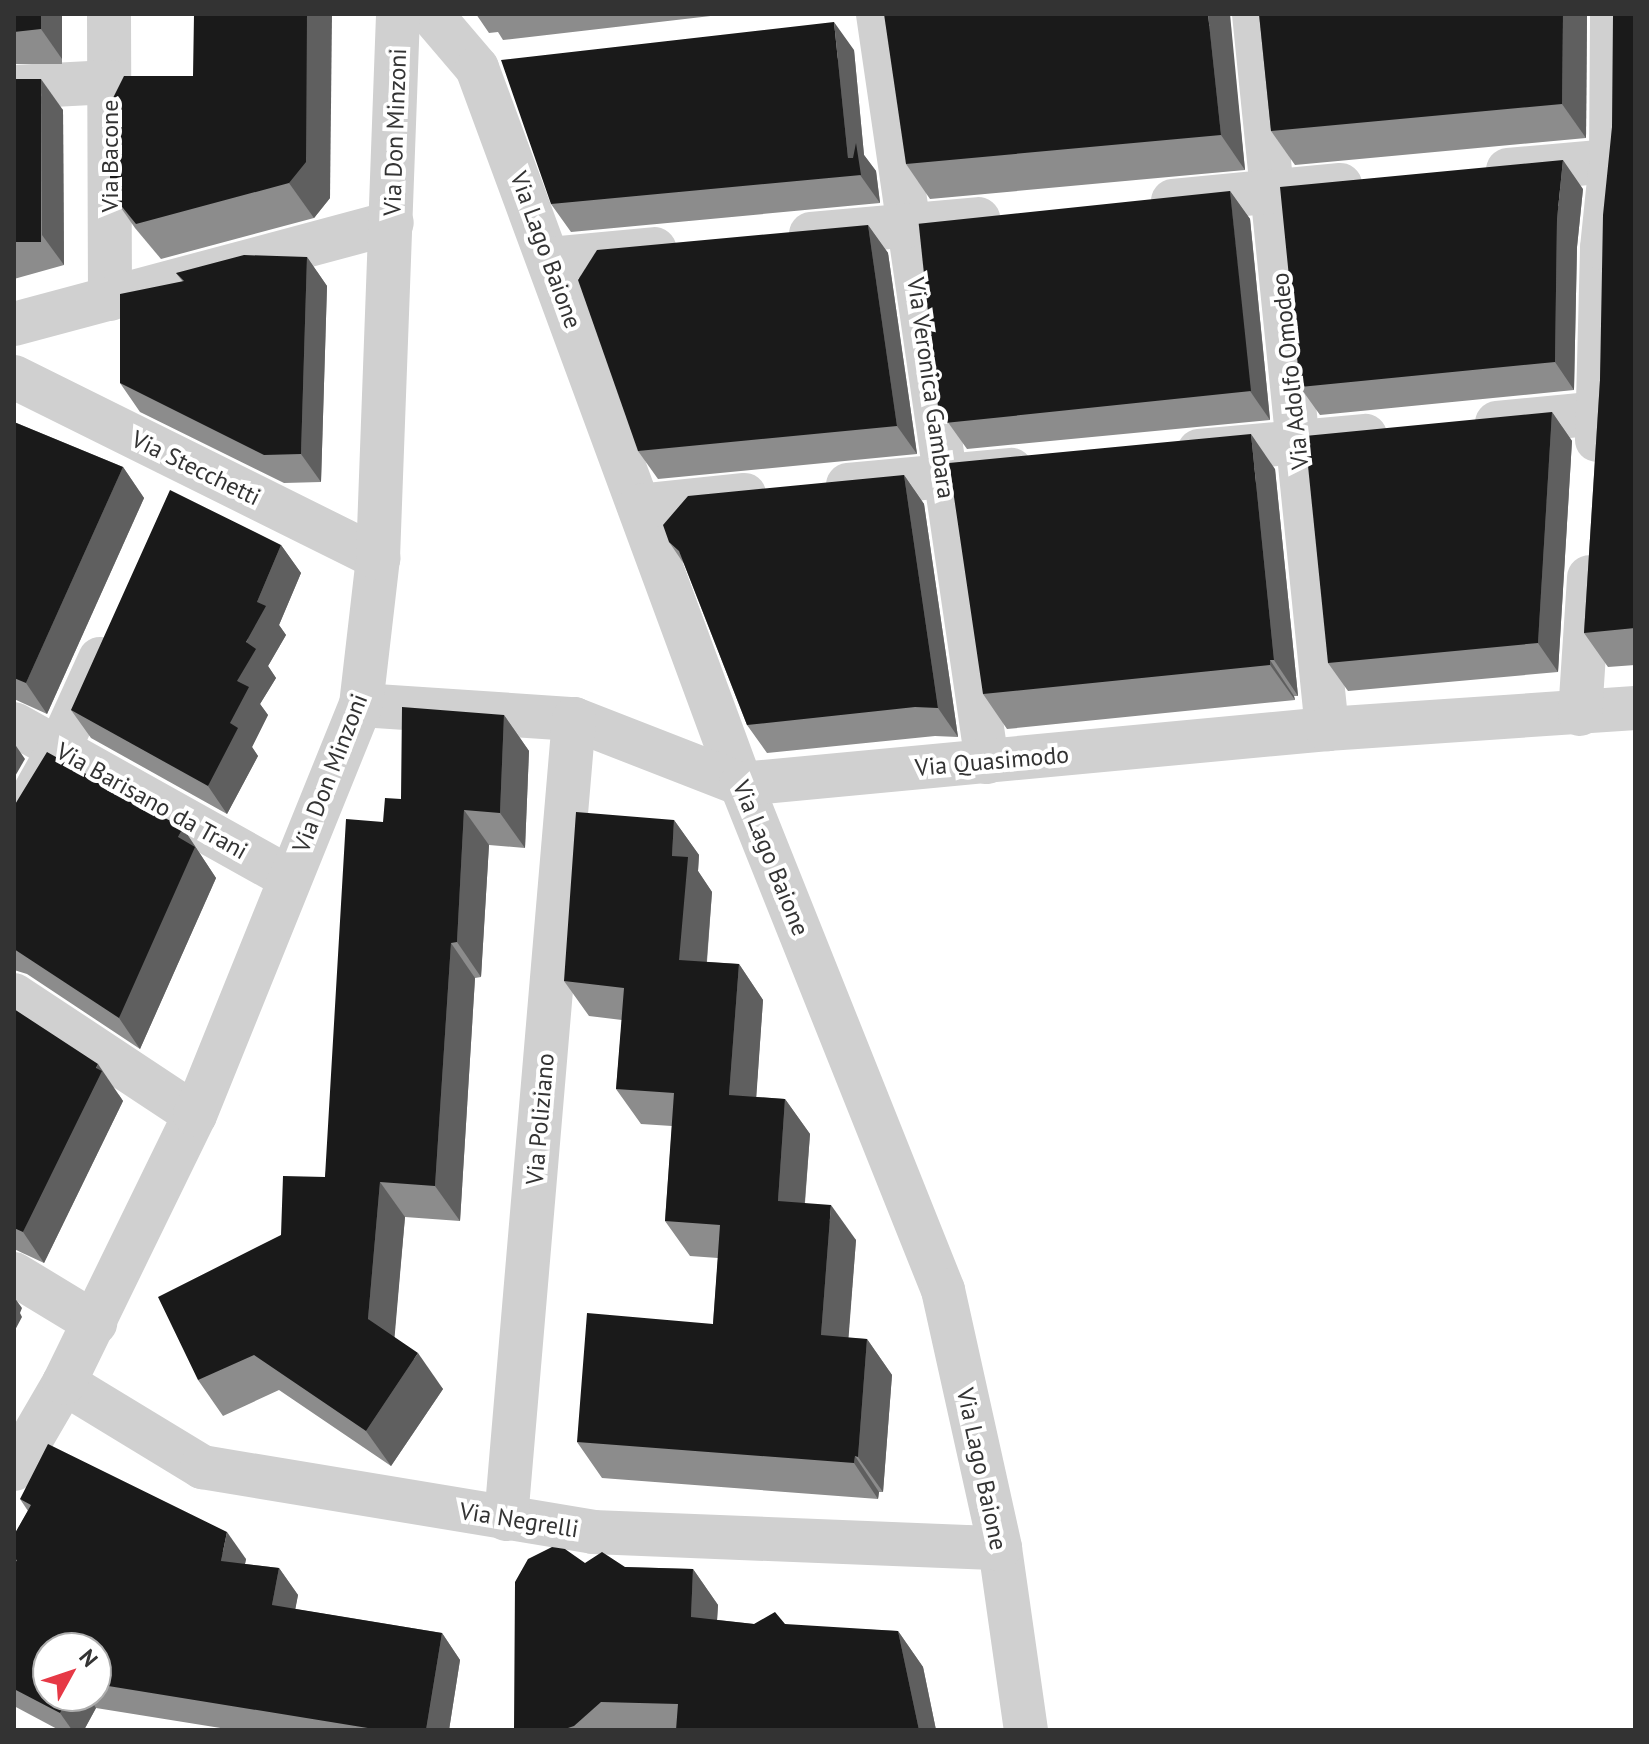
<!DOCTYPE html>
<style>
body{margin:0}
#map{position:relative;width:1649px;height:1744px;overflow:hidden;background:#fff;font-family:"PT Sans",sans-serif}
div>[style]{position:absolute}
.minor>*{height:44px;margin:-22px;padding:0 22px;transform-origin:22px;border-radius:22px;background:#d0d0d0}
.wall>*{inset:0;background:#8c8c8c;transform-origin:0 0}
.shaded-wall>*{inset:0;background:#5f5f5f}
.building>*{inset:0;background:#1a1a1a;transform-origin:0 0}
span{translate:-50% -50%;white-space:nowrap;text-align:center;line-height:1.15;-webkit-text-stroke:8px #fff;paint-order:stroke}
.street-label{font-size:24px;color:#333}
.frame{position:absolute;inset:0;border:16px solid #333;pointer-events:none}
.north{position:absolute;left:32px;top:1632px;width:80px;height:80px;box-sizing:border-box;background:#fff;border:2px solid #adadad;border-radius:50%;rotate:50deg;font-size:22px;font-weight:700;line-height:32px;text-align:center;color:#333}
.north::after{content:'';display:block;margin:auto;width:28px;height:36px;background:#e63946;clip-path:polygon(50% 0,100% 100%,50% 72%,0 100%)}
</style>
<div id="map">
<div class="minor">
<div style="left:109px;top:14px;width:285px;rotate:89.8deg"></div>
<div style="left:431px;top:14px;width:71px;rotate:49.6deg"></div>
<div style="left:477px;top:68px;width:763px;rotate:69.76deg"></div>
<div style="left:741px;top:784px;width:545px;rotate:68.24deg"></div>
<div style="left:943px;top:1290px;width:264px;rotate:77.5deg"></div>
<div style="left:1000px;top:1548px;width:184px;rotate:81.9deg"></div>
<div style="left:878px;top:14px;width:756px;rotate:81.71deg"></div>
<div style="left:1254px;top:14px;width:719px;rotate:84.17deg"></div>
<div style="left:14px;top:87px;width:96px;rotate:-3deg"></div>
<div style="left:1508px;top:170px;width:103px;rotate:-5deg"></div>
<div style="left:1173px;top:201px;width:168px;rotate:-5.5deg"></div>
<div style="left:811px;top:234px;width:168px;rotate:-5.1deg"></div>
<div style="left:550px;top:259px;width:105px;rotate:-5.4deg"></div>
<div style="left:14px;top:324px;width:391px;rotate:-15deg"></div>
<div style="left:14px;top:377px;width:407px;rotate:26.4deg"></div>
<div style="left:1497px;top:423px;width:102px;rotate:-5.6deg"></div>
<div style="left:1597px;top:440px;width:192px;rotate:-88.5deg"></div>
<div style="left:1602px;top:248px;width:87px;rotate:-84.1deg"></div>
<div style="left:1611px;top:161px;width:147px;rotate:-89.6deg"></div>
<div style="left:1199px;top:451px;width:167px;rotate:-5.2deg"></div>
<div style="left:848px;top:485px;width:164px;rotate:-5.3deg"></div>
<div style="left:639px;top:506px;width:106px;rotate:-6deg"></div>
<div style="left:361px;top:705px;width:213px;rotate:3.8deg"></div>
<div style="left:574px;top:719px;width:179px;rotate:21.3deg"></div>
<div style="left:741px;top:784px;width:589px;rotate:-5.36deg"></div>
<div style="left:1327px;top:729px;width:309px;rotate:-3.9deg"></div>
<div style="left:1580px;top:714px;width:137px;rotate:-86.2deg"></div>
<div style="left:14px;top:724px;width:316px;rotate:29.2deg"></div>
<div style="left:14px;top:829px;width:92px;rotate:-60.6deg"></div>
<div style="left:59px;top:749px;width:99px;rotate:-65.5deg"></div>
<div style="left:14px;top:995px;width:217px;rotate:33.5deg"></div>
<div style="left:14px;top:1274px;width:95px;rotate:31.2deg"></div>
<div style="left:64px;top:1383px;width:162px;rotate:31.3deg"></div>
<div style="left:202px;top:1467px;width:396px;rotate:9.4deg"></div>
<div style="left:593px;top:1532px;width:407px;rotate:2.3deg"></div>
<div style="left:14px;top:1469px;width:99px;rotate:-59.8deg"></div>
<div style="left:64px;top:1383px;width:298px;rotate:-64deg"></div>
<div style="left:195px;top:1115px;width:442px;rotate:-68deg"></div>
<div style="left:361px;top:705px;width:148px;rotate:-83.4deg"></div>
<div style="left:378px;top:558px;width:544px;rotate:-87.89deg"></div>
<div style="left:506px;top:1519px;width:803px;rotate:-85.14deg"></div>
</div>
<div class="wall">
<div style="left:14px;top:14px;width:48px;height:50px"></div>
<div style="clip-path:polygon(476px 14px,728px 14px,503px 40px,498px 32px,489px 33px)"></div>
<div style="clip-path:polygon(1259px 14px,1587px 14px,1586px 138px,1295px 165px,1271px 131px)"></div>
<div style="clip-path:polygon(1635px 14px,1635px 665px,1608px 667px,1584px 633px,1600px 380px,1612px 127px)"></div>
<div style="clip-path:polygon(1229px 17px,1245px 170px,930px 199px,906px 164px)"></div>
<div style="clip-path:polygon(854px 50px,864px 155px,876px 171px,880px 203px,571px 232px,551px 204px)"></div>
<div style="clip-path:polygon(193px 76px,330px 198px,314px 218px,161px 259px,135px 228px,110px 192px)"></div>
<div style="clip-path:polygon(14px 79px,63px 110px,64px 265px,14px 279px)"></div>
<div style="clip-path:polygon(1583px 189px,1577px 247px,1574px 390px,1320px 415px,1300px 387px)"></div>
<div style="clip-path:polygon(1230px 191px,1250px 219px,1270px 420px,967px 449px,947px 421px)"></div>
<div style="clip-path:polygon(868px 225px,888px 253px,917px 454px,658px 479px,638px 451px)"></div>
<div style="clip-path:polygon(307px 257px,327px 286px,321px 482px,284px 483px,140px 412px,120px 383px,183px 282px,176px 273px)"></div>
<div style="clip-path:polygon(1552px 412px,1572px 441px,1558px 672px,1348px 691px,1328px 663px)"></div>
<div style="clip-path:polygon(14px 422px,123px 467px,144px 498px,47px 714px,14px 699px)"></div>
<div style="clip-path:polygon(1275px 469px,1298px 696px,1294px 696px,1295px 700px,1007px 729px,983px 694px)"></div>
<div style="clip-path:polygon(904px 475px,924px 504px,958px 737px,935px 736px,767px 753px,747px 725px,684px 564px,669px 542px)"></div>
<div style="clip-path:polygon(281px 545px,301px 573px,279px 625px,286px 635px,268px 666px,276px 678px,260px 704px,268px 715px,252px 747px,258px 756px,227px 814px,91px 738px,71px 710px)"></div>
<div style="clip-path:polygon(504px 715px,529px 751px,525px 848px,489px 845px,481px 977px,475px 978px,460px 1221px,405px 1217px,394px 1337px,443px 1389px,391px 1466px,279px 1390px,223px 1416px,198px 1380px,281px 1235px,325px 1177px,383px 822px,401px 799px)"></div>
<div style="clip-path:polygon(14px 806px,183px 828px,216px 878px,140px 1049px,27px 974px,14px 970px)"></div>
<div style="clip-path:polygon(674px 820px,699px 855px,698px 871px,712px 892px,707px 962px,739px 964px,763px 1000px,756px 1097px,785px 1099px,810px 1134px,805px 1203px,856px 1240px,848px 1338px,867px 1339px,892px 1375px,883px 1492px,879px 1492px,878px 1499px,602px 1478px,577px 1442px,713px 1324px,718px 1258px,690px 1256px,665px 1221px,672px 1126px,641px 1124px,616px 1089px,622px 1020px,589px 1016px,564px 981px)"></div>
<div style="clip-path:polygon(14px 1009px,119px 1095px,123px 1101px,44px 1263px,14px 1249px)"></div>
<div style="clip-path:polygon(evenodd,20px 1499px,246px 1559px,245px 1564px,279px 1568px,298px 1595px,295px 1609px,442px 1633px,460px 1660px,449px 1730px,233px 1730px,96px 1708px,84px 1730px,59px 1730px,14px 1706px,14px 1535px,28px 1511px,20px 1499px,96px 1648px,96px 1696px,48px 1696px,96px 1648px)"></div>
<div style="clip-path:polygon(585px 1563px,625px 1567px,693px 1569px,718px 1605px,717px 1620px,754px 1624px,898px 1631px,923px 1667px,936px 1730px,514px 1730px)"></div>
</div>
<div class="shaded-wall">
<div style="clip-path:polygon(41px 14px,62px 14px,62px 59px,41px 29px)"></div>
<div style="clip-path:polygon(307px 14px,332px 14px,330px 198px,314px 218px,289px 183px)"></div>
<div style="clip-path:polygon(1208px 14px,1230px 14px,1245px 170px,1221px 135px)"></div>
<div style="clip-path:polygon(1563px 14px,1587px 14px,1586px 138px,1562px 104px)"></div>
<div style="clip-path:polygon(834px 22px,854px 50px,864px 155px,876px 171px,880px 203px,848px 158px)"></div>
<div style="clip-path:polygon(41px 79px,63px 110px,64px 265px,42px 235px)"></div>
<div style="clip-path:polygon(1563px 160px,1583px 189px,1577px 247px,1574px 390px,1555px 362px,1557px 219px)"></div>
<div style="clip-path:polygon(1230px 191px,1250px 219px,1270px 420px,1250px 391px)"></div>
<div style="clip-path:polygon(868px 225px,888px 253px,917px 454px,897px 426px)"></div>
<div style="clip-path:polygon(307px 257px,327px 286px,321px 482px,301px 454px)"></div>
<div style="clip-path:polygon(1552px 412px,1572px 441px,1558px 672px,1538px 643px)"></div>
<div style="clip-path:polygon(1251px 434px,1275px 469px,1298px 696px,1274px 660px)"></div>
<div style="clip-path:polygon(123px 467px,144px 498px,47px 714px,26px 683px)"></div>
<div style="clip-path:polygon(904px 475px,924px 504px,958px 737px,938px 708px)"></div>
<div style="clip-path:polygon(281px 545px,301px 573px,279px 625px,286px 635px,268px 666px,276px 678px,260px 704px,268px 715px,252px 747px,258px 756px,227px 814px,208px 786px,230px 723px,237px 681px,257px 602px)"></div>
<div style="clip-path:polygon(1270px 660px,1294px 696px,1295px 700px,1270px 665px)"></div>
<div style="clip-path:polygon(504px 715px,529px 751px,525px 848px,500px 813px)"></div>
<div style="clip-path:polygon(14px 743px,25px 759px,14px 778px)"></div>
<div style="clip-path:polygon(464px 810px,489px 845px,481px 977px,457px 942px)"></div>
<div style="clip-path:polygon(674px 820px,699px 855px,698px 871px,712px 892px,704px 995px,679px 960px,672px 856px)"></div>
<div style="clip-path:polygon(183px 828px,216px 878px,140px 1049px,119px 1018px,178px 837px)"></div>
<div style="clip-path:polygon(451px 943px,475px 978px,460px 1221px,435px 1186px)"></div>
<div style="clip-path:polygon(739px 964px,763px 1000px,754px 1130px,729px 1095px)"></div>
<div style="clip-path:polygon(98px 1064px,123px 1101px,44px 1263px,23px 1232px)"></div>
<div style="clip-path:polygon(785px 1099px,810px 1134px,802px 1237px,778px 1201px)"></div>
<div style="clip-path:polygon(380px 1182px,405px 1217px,393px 1355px,368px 1319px)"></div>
<div style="clip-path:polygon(831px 1205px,856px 1240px,846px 1371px,821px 1335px)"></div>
<div style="clip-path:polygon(14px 1297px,22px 1308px,20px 1313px,22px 1317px,14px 1332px)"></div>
<div style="clip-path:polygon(867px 1339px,892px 1375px,883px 1492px,858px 1457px)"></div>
<div style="clip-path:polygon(418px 1353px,443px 1389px,391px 1466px,366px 1431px)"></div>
<div style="clip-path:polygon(855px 1456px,879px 1492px,878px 1499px,854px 1463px)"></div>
<div style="clip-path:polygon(227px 1532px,246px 1559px,240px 1588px,221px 1561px)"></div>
<div style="clip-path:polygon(279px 1568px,298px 1595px,291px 1632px,272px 1605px)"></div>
<div style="clip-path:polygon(693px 1569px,718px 1605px,715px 1652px,691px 1617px)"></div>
<div style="clip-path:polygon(898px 1631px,923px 1667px,936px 1730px,919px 1730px)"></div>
<div style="clip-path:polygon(442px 1633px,460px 1660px,449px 1730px,426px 1730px)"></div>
<div style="clip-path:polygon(69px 1696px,88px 1696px,96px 1708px,84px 1730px,72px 1730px,60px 1713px)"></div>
</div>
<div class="building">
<div style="clip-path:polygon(14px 14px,41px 14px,41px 29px,14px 32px)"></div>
<div style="clip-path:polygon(194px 14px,307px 14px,306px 162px,289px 183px,136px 224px,110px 192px,110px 104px,124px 76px,193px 76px)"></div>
<div style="clip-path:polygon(884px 14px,1208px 14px,1221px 135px,906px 164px)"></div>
<div style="clip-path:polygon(1259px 14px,1563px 14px,1562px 104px,1271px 131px)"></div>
<div style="clip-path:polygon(1613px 14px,1635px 14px,1635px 628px,1584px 633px,1600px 380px,1603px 215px,1612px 127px)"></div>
<div style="clip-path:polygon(834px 22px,848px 158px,853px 158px,856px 143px,861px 175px,551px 204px,501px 60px)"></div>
<div style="left:14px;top:79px;width:27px;height:163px"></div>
<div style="clip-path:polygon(1563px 160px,1557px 219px,1555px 362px,1300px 387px,1280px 187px)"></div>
<div style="left:1230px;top:191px;width:201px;height:313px;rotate:84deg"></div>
<div style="clip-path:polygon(868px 225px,897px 426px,638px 451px,578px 280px,597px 250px)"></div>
<div style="clip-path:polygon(244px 255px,307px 257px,301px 454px,264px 455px,120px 383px,120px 294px,184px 281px,176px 273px)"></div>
<div style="clip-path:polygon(1552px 412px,1538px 643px,1328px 663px,1305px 436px)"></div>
<div style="clip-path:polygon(14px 422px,123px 467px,26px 683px,14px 678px)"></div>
<div style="clip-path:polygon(1251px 434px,1274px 660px,1270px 660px,1270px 665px,983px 694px,949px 463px)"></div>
<div style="clip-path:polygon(904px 475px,938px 708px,915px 707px,747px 725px,679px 551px,669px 542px,663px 525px,688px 496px)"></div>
<div style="clip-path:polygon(170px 490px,281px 545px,257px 602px,266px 606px,246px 642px,256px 649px,237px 681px,249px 687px,230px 723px,238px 728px,208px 786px,71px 710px)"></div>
<div style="clip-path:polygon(402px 707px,504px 715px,500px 813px,464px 810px,457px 942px,451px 943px,435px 1186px,380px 1182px,368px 1319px,418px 1353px,366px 1431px,254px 1355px,198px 1380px,158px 1297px,281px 1235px,283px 1176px,325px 1177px,346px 819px,383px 822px,385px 798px,401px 799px)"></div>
<div style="clip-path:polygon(47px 752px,183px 828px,178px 837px,195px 847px,119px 1018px,14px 949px,14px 806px)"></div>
<div style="clip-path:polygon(576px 812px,674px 820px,672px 856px,688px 857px,679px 960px,739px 964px,729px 1095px,785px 1099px,778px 1201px,831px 1205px,821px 1335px,867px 1339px,858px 1457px,855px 1456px,854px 1463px,577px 1442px,587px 1313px,713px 1324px,720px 1225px,665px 1221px,674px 1093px,616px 1089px,624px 988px,564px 981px)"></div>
<div style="clip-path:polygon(14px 1009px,98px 1064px,96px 1068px,102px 1071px,23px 1232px,14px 1228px)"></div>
<div style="clip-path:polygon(48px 1444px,227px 1532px,221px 1561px,279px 1568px,272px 1605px,442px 1633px,426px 1730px,380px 1730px,96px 1684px,96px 1648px,48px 1648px,48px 1696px,69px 1696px,60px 1713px,14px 1689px,14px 1565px,17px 1560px,14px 1559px,14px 1535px,31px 1505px,20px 1499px)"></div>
<div style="clip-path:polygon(552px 1547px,565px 1549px,585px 1563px,602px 1552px,625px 1567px,693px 1569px,691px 1617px,754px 1624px,775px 1612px,785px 1624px,898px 1631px,919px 1730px,676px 1730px,678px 1704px,601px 1702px,574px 1726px,562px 1730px,514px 1730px,515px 1582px,528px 1559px)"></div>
</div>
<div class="street-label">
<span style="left:395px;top:132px;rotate:-88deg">Via Don Minzoni</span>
<span style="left:110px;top:156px;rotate:-90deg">Via Bacone</span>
<span style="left:546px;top:250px;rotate:70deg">Via Lago Baione</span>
<span style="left:1290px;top:371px;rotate:-96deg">Via Adolfo Omodeo</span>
<span style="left:931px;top:388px;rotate:82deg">Via Veronica Gambara</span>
<span style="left:196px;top:468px;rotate:26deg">Via Stecchetti</span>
<span style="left:992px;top:761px;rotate:-5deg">Via Quasimodo</span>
<span style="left:330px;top:773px;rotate:-69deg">Via Don Minzoni</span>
<span style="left:152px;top:801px;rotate:29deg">Via Barisano da Trani</span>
<span style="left:771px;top:858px;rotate:68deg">Via Lago Baione</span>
<span style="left:540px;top:1119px;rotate:-85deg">Via Poliziano</span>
<span style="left:982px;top:1469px;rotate:78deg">Via Lago Baione</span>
<span style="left:519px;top:1520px;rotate:9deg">Via Negrelli</span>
</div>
<div class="frame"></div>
<div class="north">N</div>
</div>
